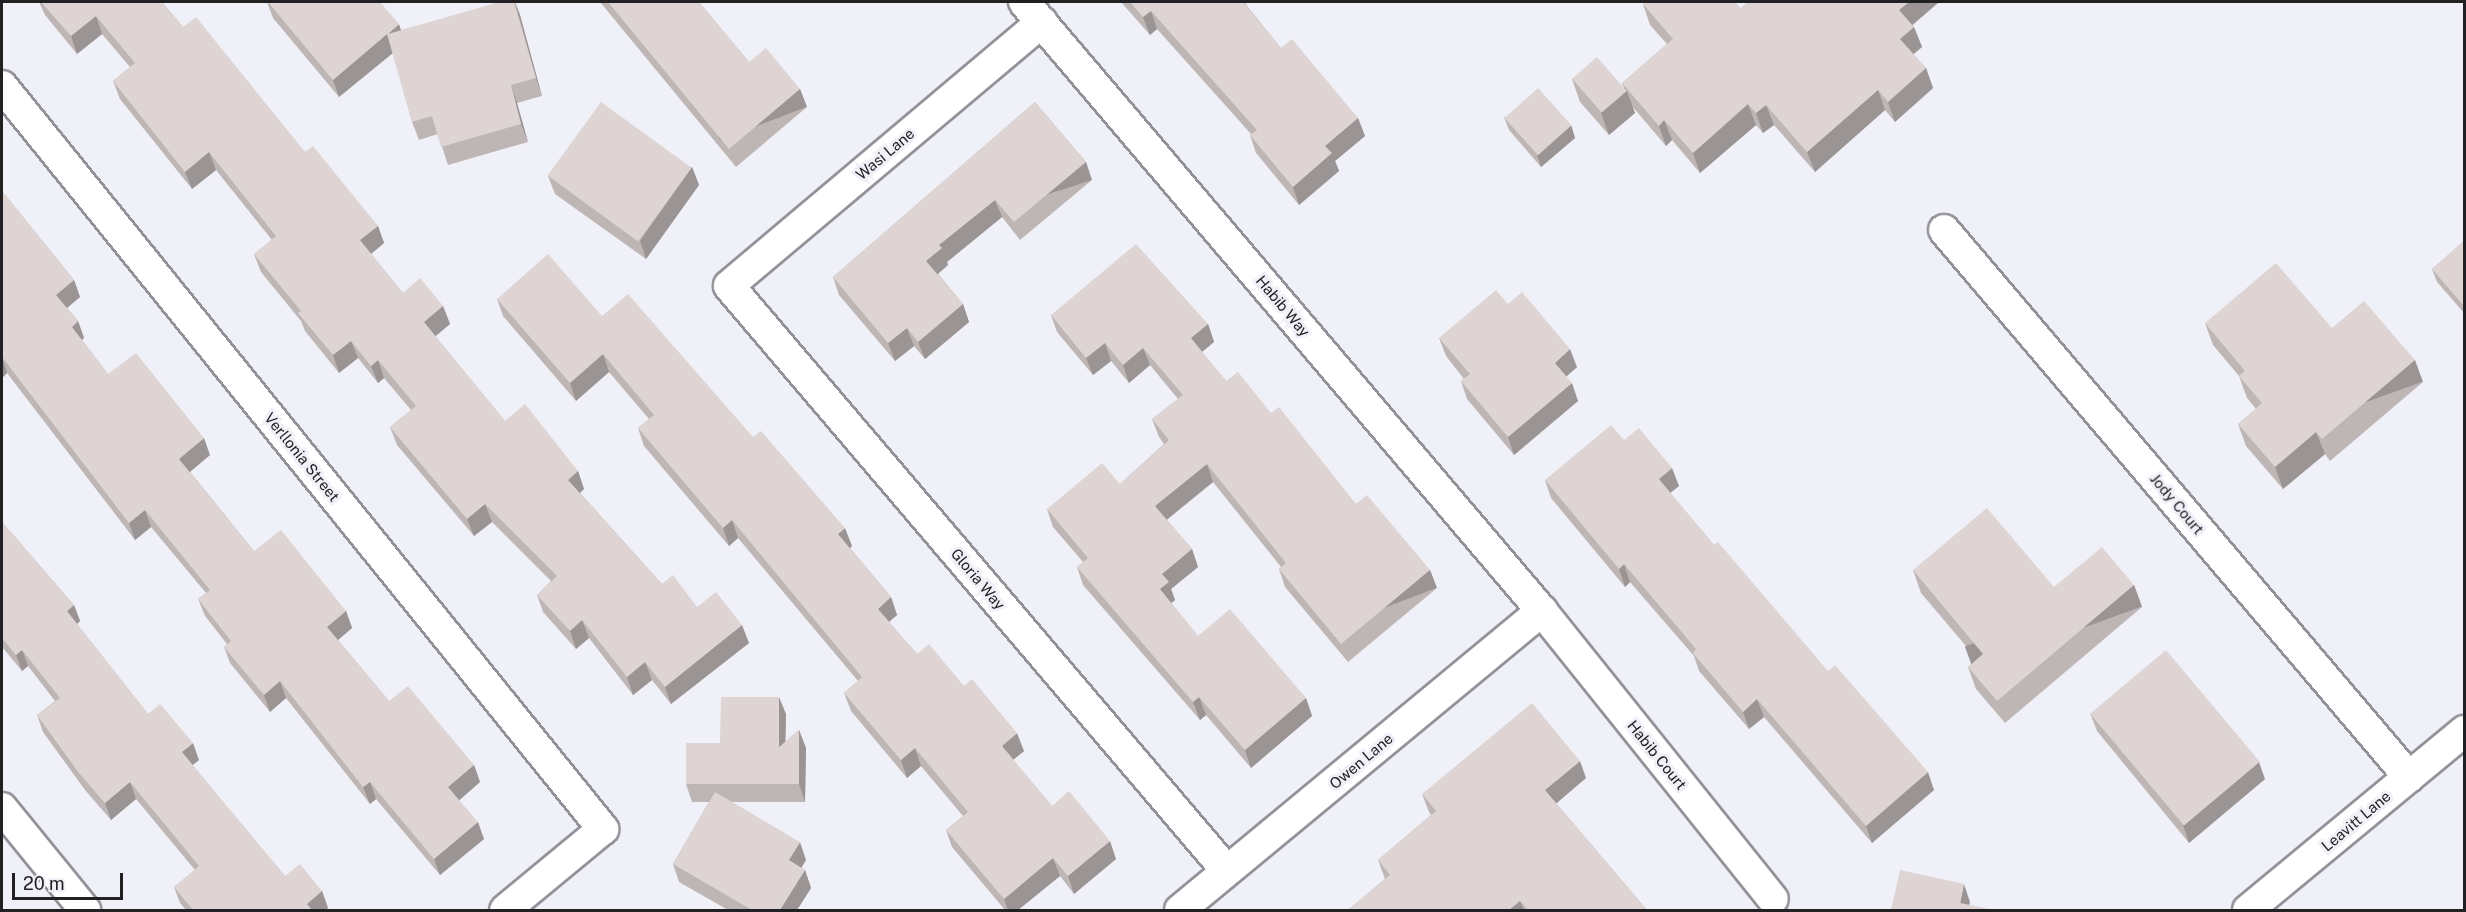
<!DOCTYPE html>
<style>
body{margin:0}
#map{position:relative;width:2466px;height:912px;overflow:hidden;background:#f0f1f8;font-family:"Public Sans",sans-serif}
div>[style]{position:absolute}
.roads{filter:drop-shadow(2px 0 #929299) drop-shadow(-2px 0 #929299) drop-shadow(0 2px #929299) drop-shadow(0 -2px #929299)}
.minor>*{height:30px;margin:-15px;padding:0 15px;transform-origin:15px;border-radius:15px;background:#fff}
.wall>*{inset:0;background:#beb6b5}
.shaded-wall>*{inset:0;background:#9b9494;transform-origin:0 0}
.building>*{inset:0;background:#ddd4d3;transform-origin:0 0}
span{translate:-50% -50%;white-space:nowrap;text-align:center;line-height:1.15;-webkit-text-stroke:6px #f0f1f8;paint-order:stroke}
.street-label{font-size:15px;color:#212123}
.frame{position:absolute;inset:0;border:3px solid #212123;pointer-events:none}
.scale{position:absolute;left:12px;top:873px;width:111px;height:27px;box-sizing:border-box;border:3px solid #212123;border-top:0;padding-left:8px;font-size:18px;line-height:21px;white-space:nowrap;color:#212123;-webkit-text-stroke:4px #f0f1f8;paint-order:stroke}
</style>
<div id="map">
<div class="roads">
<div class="minor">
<div style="left:1024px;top:2px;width:800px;rotate:49.62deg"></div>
<div style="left:1542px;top:611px;width:369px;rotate:51.3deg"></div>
<div style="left:1042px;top:22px;width:409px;rotate:139.9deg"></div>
<div style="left:729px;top:286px;width:768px;rotate:49.59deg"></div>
<div style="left:2px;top:86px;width:956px;rotate:51.03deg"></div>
<div style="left:603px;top:829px;width:127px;rotate:140.4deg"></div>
<div style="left:1944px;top:230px;width:718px;rotate:49.63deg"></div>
<div style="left:2px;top:808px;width:132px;rotate:50.9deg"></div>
<div style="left:1180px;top:910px;width:470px;rotate:-39.6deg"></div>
<div style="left:2248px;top:910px;width:281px;rotate:-39.6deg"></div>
</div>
</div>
<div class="wall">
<div style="clip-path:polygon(39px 2px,162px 2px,183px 27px,305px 152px,378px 226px,384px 243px,371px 254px,403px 293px,443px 306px,450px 324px,435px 336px,505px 421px,578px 471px,584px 489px,580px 493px,662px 584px,697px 607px,749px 643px,671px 704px,652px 680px,633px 695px,589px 638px,576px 649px,543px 612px,537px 595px,551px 581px,492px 522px,474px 536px,397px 445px,390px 427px,411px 410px,384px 378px,378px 383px,358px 358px,339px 373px,305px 331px,301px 321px,261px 272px,254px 254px,272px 240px,216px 170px,192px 189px,120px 99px,113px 81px,130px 67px,102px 34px,77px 54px,45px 15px)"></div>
<div style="clip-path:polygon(267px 2px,401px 30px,515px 2px,520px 15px,542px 96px,517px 103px,528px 142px,448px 165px,438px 134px,419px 140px,412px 122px,393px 53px,339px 97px,273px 18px)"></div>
<div style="clip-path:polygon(600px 2px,699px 2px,749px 62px,800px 89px,807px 107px,736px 167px)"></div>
<div style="clip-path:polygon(1121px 2px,1245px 2px,1247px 6px,1281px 48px,1358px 118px,1365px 136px,1335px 161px,1339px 171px,1299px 205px,1256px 153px,1250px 135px,1251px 134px,1157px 29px,1150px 35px)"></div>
<div style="clip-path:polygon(1748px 2px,1939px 2px,1913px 25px,1914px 27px,1922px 47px,1913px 54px,1926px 68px,1933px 88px,1895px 122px,1885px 110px,1815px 172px,1774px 125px,1763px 133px,1756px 125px,1700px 173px,1672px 140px,1666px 146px,1632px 106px,1635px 113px,1609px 135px,1580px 102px,1572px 79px,1624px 88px,1622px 83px,1667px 44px,1650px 25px,1643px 4px,1741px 8px)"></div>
<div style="clip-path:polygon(1035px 102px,1086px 162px,1092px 180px,1020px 240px,1002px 217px,947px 262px,948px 265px,938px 274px,963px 304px,969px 322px,925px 359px,914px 346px,895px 361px,839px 295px,833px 277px)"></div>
<div style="clip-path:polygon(1504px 117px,1571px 125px,1575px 138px,1541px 167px,1509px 130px)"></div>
<div style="clip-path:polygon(692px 167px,699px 185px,646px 259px,555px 194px,548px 176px)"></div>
<div style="clip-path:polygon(2px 191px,74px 280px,80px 297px,67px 308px,78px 321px,84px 338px,82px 340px,108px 374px,210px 455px,190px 472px,254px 551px,346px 611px,352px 628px,338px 640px,389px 701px,474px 765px,480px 782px,459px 800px,484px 839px,440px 875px,376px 799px,370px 804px,286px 698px,270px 712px,230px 663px,224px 647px,227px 644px,205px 616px,198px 599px,206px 593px,151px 527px,135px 540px,7px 373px,2px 378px)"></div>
<div style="clip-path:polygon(2464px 241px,2464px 313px,2437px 282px,2432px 269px)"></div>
<div style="clip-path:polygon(497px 299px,602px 316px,753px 437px,852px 546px,850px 548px,891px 597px,897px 615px,889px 622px,917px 654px,964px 686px,1024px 751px,1013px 760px,1052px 806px,1116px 859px,1074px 894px,1060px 876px,1018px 910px,1005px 910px,952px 847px,946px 830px,963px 816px,921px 766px,907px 778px,851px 711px,844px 693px,858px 681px,738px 538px,729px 546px,644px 446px,638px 428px,649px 419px,609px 372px,576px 401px,503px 316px)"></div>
<div style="clip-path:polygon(1508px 304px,1577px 367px,1566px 377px,1578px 401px,1514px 455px,1467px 399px,1461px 381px,1464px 379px,1446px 356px,1439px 338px)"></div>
<div style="clip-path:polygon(1051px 315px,1208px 324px,1214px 342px,1202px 352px,1226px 381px,1271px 413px,1356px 504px,1430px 570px,1437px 588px,1348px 662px,1285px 587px,1279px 569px,1281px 567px,1213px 482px,1167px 520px,1192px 549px,1198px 567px,1171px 589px,1175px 600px,1171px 603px,1198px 636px,1306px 698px,1312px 716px,1251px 768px,1206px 715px,1200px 720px,1083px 585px,1077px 567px,1083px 562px,1053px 527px,1047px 509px,1120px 484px,1164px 444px,1159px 437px,1152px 419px,1178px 399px,1150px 365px,1129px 383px,1111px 361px,1093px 375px,1057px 332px)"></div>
<div style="clip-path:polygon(2205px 323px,2332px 328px,2423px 382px,2330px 461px,2325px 454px,2283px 489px,2246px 446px,2238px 424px,2256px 409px,2247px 398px,2239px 376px,2213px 345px)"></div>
<div style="clip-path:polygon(1624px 440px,1679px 486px,1670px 493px,1714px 545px,1934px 790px,1872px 843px,1764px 717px,1749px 729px,1699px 671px,1694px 656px,1630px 582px,1625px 587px,1551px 498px,1545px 480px)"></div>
<div style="clip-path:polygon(2px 522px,74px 605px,80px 621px,77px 624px,148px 714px,199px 760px,192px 765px,285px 876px,322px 891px,328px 908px,325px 910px,186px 910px,180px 903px,174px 887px,195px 870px,136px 799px,111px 820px,85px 790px,43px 732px,37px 715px,55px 701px,28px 666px,22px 671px,2px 647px)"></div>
<div style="clip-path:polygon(1913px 570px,2054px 587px,2134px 585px,2142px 607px,2005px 723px,1976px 689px,1968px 667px,1977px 659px,1921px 593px)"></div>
<div style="clip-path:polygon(2090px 713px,2265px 779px,2189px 843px,2097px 731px)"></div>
<div style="clip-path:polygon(786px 714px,785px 742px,799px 730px,806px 748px,805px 802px,732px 802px,806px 860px,801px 868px,805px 870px,811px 888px,797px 910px,728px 910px,679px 882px,673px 864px,709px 802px,692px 802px,686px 784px)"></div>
<div style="clip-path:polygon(1586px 778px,1556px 803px,1647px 910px,1348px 910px,1385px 879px,1378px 860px,1431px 815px,1429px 812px,1422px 794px)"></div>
</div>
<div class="shaded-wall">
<div style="clip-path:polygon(515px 2px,520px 15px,542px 96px,536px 78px)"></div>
<div style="clip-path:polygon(1909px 2px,1939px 2px,1906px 30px,1899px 10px)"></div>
<div style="clip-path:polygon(1151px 11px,1157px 29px,1150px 35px,1143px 17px)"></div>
<div style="clip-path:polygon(96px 16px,102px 34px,77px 54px,71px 36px)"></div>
<div style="clip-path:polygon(399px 24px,405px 42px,388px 34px)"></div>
<div style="clip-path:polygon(1914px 27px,1922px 47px,1908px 59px,1900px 39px)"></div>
<div style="clip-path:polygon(387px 34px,394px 52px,339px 97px,333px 80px)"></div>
<div style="clip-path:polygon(1926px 68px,1933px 88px,1895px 122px,1888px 102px)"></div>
<div style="clip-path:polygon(511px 85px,517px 103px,528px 142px,521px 124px)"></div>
<div style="left:800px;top:89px;width:19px;height:93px;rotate:69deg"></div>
<div style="clip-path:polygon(1878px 90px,1885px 110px,1815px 172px,1807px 152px)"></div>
<div style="clip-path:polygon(1627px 91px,1635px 113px,1609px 135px,1601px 113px)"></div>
<div style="clip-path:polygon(1748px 104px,1756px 125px,1700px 173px,1693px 153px)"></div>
<div style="clip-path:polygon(1766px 105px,1774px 125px,1763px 133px,1756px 113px)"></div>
<div style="clip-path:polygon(1358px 118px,1365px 136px,1335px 161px,1339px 171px,1299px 205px,1293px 187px,1325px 146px)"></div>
<div style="clip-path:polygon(1664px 120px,1672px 140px,1666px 146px,1659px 126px)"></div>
<div style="clip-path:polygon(1571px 125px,1575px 138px,1541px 167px,1537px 155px)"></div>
<div style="clip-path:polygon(209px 152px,216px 170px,192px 189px,185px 172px)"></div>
<div style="left:1086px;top:162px;width:19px;height:94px;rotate:72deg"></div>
<div style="clip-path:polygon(692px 167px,699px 185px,646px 259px,640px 241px)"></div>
<div style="clip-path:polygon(995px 200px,1002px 217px,947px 262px,948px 265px,933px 278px,926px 261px,939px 245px)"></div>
<div style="clip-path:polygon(378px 226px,384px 243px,366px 258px,360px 240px)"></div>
<div style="clip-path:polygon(74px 280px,80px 297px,62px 312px,56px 295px)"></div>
<div style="clip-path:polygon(963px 304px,969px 322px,925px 359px,918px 342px)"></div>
<div style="clip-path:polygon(443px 306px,450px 324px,431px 340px,424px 322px)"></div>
<div style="clip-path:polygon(78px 321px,84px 338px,78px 343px,72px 327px)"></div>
<div style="clip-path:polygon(1208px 324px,1214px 342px,1197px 356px,1191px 338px)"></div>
<div style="clip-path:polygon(907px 328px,914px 346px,895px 361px,888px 343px)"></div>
<div style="clip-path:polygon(351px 341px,358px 358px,339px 373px,333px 355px)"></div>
<div style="clip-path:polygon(1105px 343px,1111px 361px,1093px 375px,1086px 358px)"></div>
<div style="clip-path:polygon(1143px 348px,1150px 365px,1129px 383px,1123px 365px)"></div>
<div style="clip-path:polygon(1570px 349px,1577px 367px,1561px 381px,1555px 363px)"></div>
<div style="clip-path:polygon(603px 354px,609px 372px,576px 401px,570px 383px)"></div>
<div style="clip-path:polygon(2px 357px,7px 373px,2px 378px)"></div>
<div style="clip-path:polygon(378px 360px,384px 378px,378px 383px,371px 366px)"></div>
<div style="left:2415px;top:360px;width:23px;height:122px;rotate:70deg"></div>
<div style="clip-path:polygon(1572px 383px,1578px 401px,1514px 455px,1508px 437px)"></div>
<div style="clip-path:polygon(2316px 432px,2325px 454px,2283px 489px,2275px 467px)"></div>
<div style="clip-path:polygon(204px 438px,210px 455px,185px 476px,179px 459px)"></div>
<div style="clip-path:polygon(1207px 464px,1213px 482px,1161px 524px,1155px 506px)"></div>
<div style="clip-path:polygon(1672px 468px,1679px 486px,1665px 497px,1659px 479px)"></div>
<div style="clip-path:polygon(578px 471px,584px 489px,574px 498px,568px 480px)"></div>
<div style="clip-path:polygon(485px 504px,492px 522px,474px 536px,467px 519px)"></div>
<div style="clip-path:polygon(145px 510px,151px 527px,135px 540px,129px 523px)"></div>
<div style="clip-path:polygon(732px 520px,738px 538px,729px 546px,723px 528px)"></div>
<div style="clip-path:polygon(845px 528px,852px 546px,845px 552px,838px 534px)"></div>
<div style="clip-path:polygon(1192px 549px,1198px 567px,1171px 589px,1175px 600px,1167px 607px,1160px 589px,1162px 574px)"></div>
<div style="clip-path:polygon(1624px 564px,1630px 582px,1625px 587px,1619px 569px)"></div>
<div style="left:1430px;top:570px;width:19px;height:116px;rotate:69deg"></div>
<div style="left:2134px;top:585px;width:23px;height:180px;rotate:70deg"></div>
<div style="clip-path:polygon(891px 597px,897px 615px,884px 626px,878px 609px)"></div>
<div style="clip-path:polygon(74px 605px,80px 621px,73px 628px,67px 611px)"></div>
<div style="clip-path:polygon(346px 611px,352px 628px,333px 644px,327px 627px)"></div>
<div style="clip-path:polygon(582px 620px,589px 638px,576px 649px,570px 631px)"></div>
<div style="clip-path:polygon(742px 625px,749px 643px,671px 704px,665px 687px)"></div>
<div style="clip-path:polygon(22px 650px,28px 666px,22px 671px,16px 655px)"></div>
<div style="clip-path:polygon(645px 662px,652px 680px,633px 695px,627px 677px)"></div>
<div style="clip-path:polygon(280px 681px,286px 698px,270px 712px,264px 695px)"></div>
<div style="clip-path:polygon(779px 697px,786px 714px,785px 765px,779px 747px)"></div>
<div style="clip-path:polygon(1199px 697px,1206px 715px,1200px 720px,1193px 702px)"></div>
<div style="clip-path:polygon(1306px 698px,1312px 716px,1251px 768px,1245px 750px)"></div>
<div style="clip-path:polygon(1757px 699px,1764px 717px,1749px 729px,1743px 712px)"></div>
<div style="clip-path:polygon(799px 730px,806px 748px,805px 802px,799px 784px)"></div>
<div style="clip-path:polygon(1017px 733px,1024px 751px,1008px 764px,1002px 746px)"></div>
<div style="clip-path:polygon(193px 743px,199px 760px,188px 769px,182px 752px)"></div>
<div style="clip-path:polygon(915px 748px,921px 766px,907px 778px,901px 760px)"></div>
<div style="clip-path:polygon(1580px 761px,1586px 778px,1551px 808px,1545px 790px)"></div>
<div style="clip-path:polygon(2259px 762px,2265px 779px,2189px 843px,2183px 825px)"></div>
<div style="clip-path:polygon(474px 765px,480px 782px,455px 804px,448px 787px)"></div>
<div style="clip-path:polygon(1928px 772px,1934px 790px,1872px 843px,1866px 826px)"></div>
<div style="clip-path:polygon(130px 782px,136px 799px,111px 820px,105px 803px)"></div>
<div style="clip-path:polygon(370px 782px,376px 799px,370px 804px,363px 787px)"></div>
<div style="clip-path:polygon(478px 822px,484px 839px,440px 875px,434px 859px)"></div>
<div style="clip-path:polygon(1110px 841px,1116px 859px,1074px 894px,1068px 876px)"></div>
<div style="clip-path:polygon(800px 842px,806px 860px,795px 878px,789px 860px)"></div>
<div style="clip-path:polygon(1053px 858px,1060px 876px,1018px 910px,1008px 910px,1004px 899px)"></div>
<div style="clip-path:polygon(805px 870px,811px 888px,797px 910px,780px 910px)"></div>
<div style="clip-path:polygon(1964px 884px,1970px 902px,1968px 910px,1960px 903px)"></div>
<div style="clip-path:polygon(322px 891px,328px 908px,325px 910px,309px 910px,307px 904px)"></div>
<div style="clip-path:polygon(1520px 901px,1524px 910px,1509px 910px)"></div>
</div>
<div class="building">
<div style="clip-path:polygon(41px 2px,162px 2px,183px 27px,196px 17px,305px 152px,313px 146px,378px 226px,360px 240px,403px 293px,420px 278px,443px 306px,424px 322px,505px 421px,525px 404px,578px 471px,568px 480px,662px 584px,673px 575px,697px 607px,716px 592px,742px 625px,665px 687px,645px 662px,627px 677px,582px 620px,570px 631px,537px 595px,557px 576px,485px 504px,467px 519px,390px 427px,416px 406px,378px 360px,371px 366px,351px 341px,333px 355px,298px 313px,301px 311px,254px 254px,276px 236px,209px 152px,185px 172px,113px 81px,135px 63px,96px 16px,71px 36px)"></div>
<div style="clip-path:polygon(268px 2px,380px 2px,399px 24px,388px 34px,499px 2px,514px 2px,536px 78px,511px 85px,521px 124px,441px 147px,432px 116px,412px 122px,387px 34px,333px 80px)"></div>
<div style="clip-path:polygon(608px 2px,699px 2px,749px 62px,766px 48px,800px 89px,729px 149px)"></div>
<div style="clip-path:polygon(1130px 2px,1243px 2px,1281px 48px,1292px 39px,1358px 118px,1325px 146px,1332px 153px,1293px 187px,1250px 135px,1257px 130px,1151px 11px,1143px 17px)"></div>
<div style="clip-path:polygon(1646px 2px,1735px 2px,1741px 8px,1748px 2px,1909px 2px,1899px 10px,1914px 27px,1900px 39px,1926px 68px,1888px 102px,1878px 90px,1807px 152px,1766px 105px,1756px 113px,1748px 104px,1693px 153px,1664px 120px,1659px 126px,1622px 83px,1673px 39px,1643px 4px)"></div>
<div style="left:1597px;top:57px;width:45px;height:33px;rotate:49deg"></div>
<div style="left:1538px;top:88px;width:50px;height:45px;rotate:48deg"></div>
<div style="left:601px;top:102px;width:112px;height:91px;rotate:36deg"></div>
<div style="clip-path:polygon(1035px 102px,1086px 162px,1014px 222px,995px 200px,939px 245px,942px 248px,926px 261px,963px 304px,918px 342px,907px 328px,888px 343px,833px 277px)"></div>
<div style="clip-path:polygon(2px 191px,74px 280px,56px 295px,78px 321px,72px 327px,108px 374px,136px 353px,204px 438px,179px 459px,254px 551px,281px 530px,346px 611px,327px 627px,389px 701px,408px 686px,474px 765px,448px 787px,478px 822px,434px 859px,370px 782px,363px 787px,280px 681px,264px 695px,224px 647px,231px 641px,198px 599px,210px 590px,145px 510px,129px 523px,2px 357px)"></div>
<div style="clip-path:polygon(2464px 241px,2464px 306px,2432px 269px)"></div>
<div style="clip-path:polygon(1136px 244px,1208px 324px,1191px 338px,1226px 381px,1238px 372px,1271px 413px,1279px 407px,1356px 504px,1367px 495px,1430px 570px,1341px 644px,1279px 569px,1286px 563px,1207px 464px,1155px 506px,1192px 549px,1162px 574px,1169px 582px,1160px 589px,1198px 636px,1230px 609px,1306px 698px,1245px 750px,1199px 697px,1193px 702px,1077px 567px,1088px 558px,1047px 509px,1102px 463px,1120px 484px,1169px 440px,1152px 419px,1183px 395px,1143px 348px,1123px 365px,1105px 343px,1086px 358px,1051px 315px)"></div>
<div style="clip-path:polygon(548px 254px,602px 316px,628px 294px,753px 437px,761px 431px,845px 528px,838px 534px,891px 597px,878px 609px,917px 654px,929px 644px,964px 686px,972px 679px,1017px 733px,1002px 746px,1052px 806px,1069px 791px,1110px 841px,1068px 876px,1053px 858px,1004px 899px,946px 830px,968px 812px,915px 748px,901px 760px,844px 693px,862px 677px,732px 520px,723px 528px,638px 428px,654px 415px,603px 354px,570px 383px,497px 299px)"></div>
<div style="clip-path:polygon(2276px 263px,2332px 328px,2364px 301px,2415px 360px,2322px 439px,2316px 432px,2275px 467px,2238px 424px,2262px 403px,2239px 376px,2245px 371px,2205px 323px)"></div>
<div style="clip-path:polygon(1496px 290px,1508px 304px,1522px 292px,1570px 349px,1555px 363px,1572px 383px,1508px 437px,1461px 381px,1470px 374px,1439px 338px)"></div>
<div style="clip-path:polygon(1611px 425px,1624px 440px,1639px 428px,1672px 468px,1659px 479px,1714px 545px,1718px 542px,1828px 671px,1835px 665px,1928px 772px,1866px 826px,1757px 699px,1743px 712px,1693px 653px,1696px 649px,1624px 564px,1619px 569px,1545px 480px)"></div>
<div style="clip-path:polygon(1987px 508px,2054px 587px,2102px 547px,2134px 585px,1997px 701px,1968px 667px,1983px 654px,1913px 570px)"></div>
<div style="clip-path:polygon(2px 522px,74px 605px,67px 611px,148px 714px,160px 704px,193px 743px,182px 752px,285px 876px,300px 864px,322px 891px,307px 904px,312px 910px,193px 910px,174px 887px,199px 866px,130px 782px,105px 803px,79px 773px,37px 715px,60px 698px,22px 650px,16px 655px,2px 638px)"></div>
<div style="left:2166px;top:650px;width:146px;height:99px;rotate:50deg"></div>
<div style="clip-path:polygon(721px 697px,779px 697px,779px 747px,799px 730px,799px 784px,686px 784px,686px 743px,720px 743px)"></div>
<div style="clip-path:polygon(1532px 703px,1580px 761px,1545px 790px,1647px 910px,1528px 910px,1520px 901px,1509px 910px,1348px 910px,1390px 875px,1378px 860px,1436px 811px,1422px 794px)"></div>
<div style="clip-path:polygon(715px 792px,800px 842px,789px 860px,805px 870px,780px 910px,752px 910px,673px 864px)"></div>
<div style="clip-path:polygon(1900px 870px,1964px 884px,1960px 903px,1995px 910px,1891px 910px)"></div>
</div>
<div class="street-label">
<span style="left:885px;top:154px;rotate:-40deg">Wasi Lane</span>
<span style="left:1283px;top:306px;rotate:50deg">Habib Way</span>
<span style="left:302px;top:457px;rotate:51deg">Verllonia Street</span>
<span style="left:2177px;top:504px;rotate:50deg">Jody Court</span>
<span style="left:978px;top:579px;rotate:50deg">Gloria Way</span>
<span style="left:1657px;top:755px;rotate:51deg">Habib Court</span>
<span style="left:1361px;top:761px;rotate:-40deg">Owen Lane</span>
<span style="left:2356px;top:821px;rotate:-40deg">Leavitt Lane</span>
</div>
<div class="frame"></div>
<div class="scale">20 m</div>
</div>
